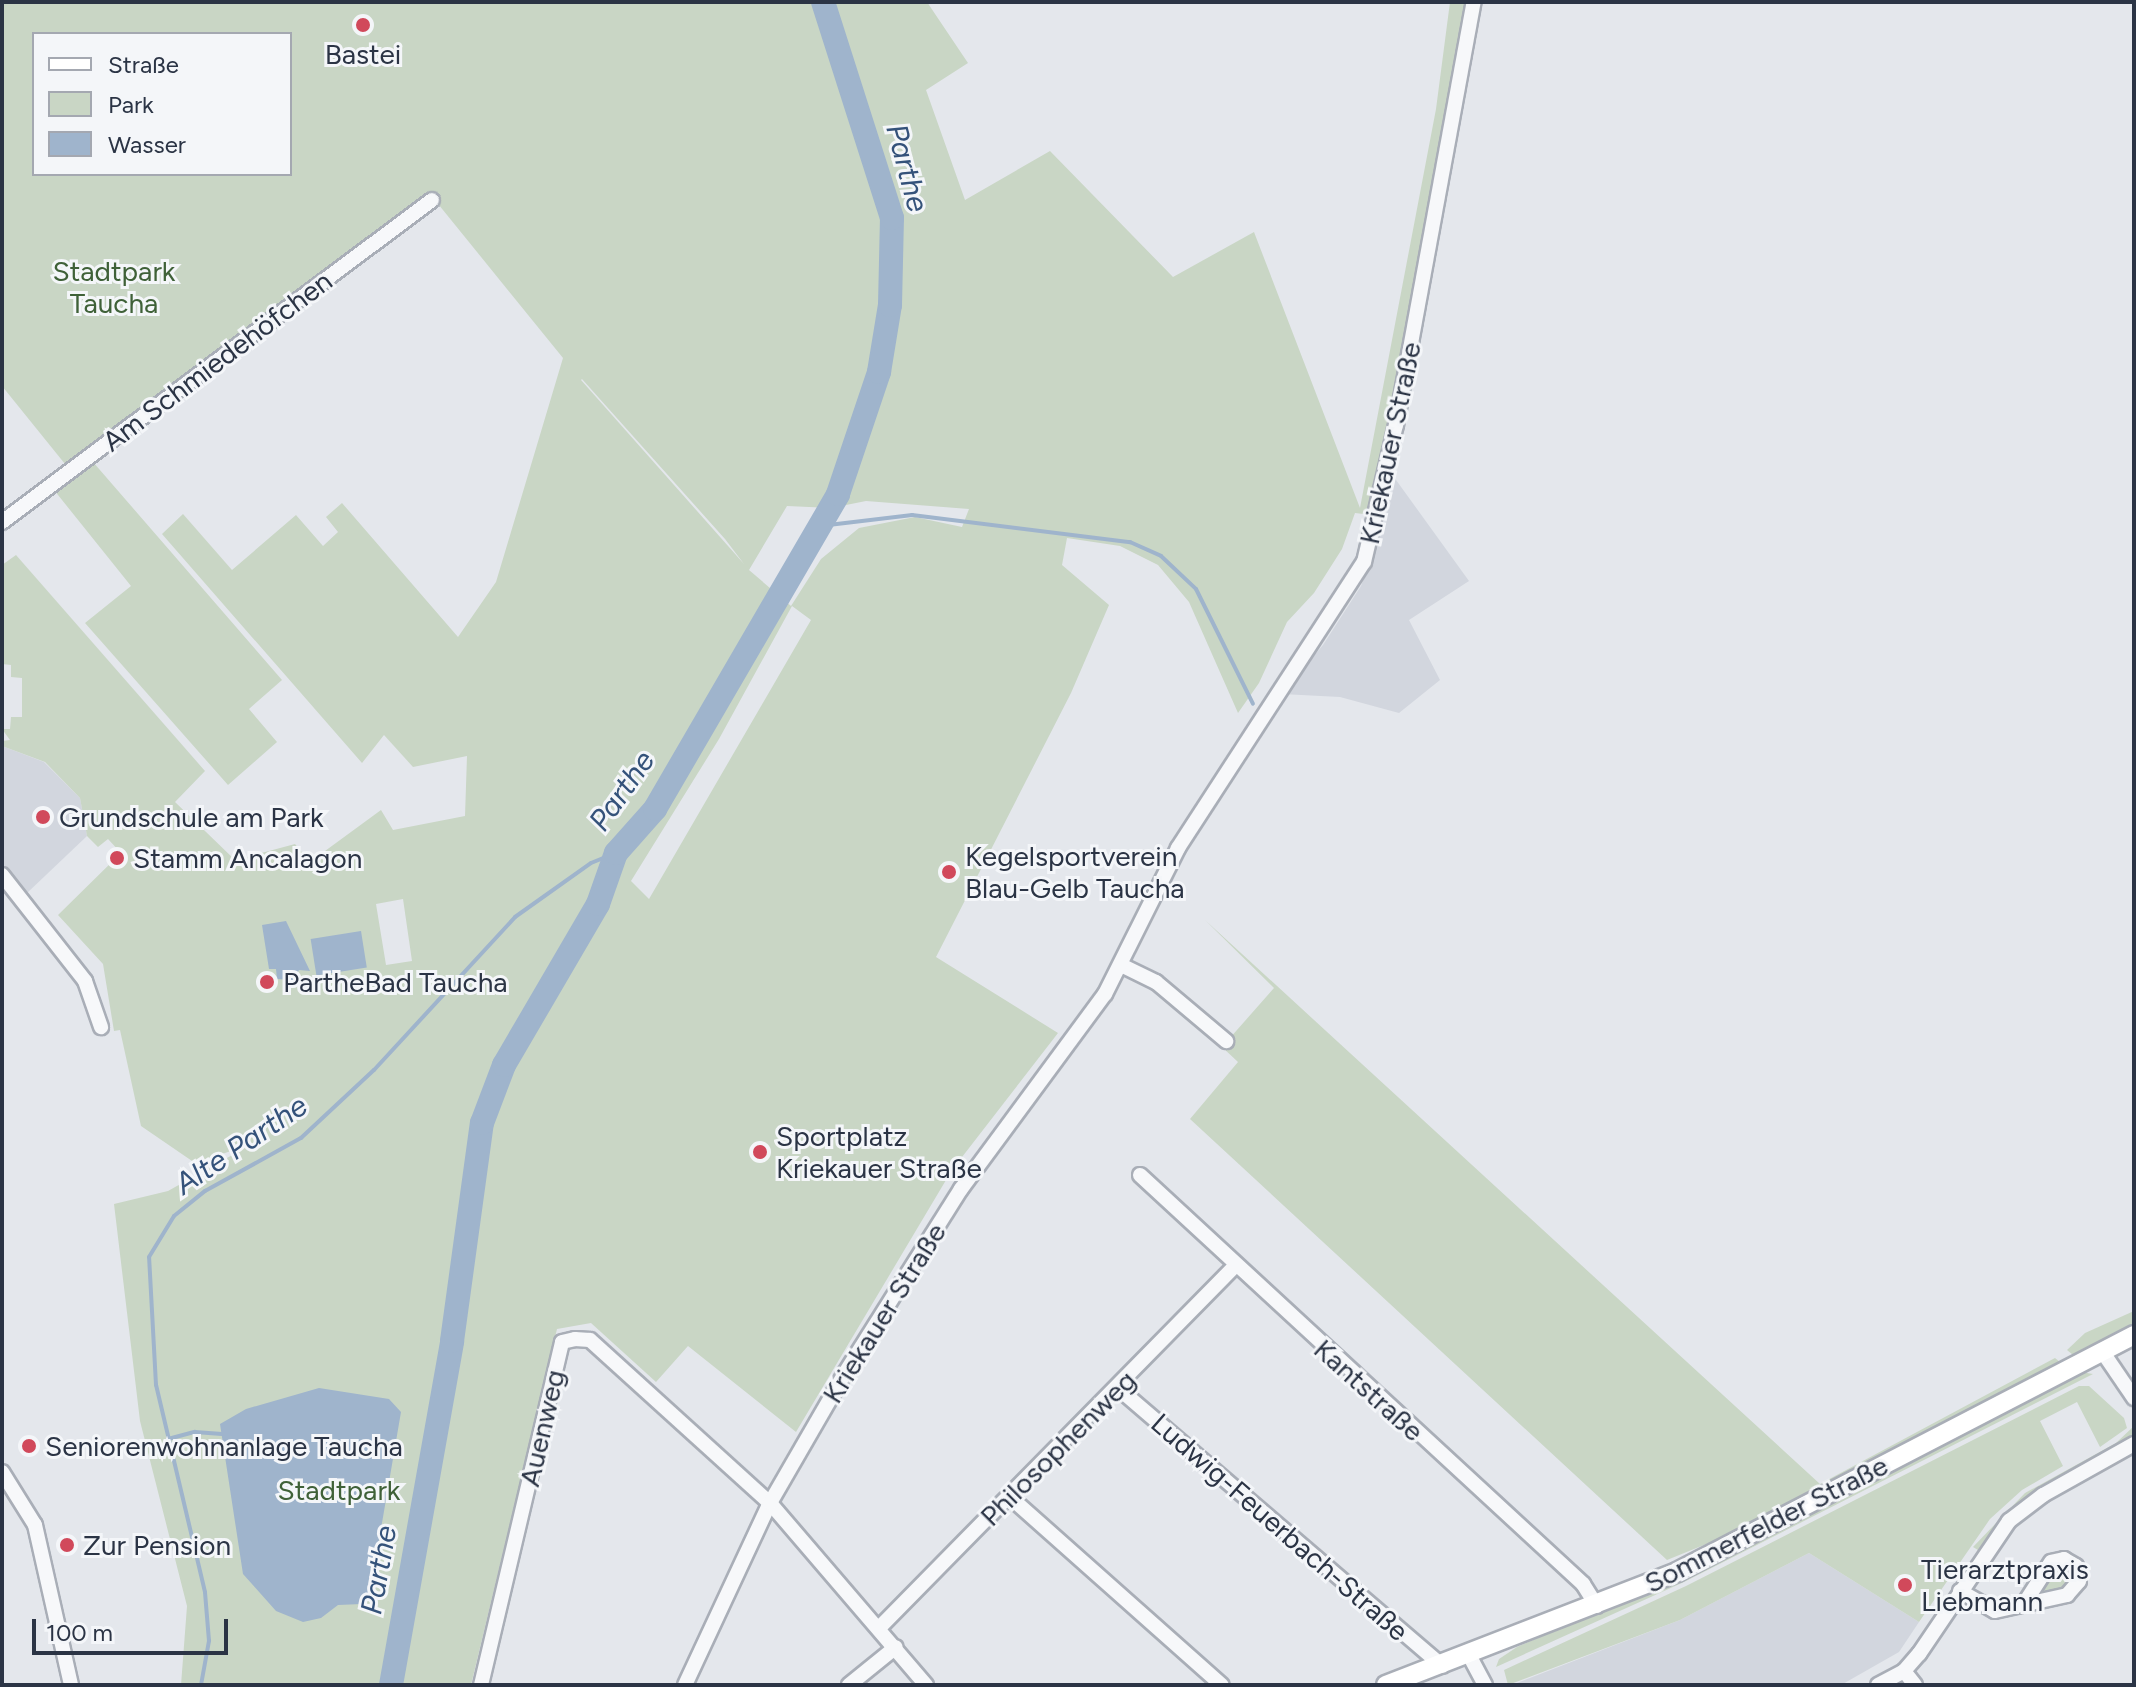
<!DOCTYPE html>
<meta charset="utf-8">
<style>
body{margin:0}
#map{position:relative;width:2136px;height:1687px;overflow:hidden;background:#e4e7ec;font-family:Figtree,sans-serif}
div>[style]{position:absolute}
.built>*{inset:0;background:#d2d6de}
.green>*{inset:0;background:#c9d6c5}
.water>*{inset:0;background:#9fb4cc;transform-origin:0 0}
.stream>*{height:4px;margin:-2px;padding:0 2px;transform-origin:2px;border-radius:2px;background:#9fb4cc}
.river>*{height:24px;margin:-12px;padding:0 12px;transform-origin:12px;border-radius:12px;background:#9fb4cc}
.roads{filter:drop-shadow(2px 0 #a9aeb7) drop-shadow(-2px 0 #a9aeb7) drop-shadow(0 2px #a9aeb7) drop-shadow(0 -2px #a9aeb7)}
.minor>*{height:14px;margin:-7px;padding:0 7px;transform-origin:7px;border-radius:7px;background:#f7f8fa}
.major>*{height:18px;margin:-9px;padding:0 9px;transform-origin:9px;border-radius:9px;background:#fff}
.dots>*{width:22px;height:22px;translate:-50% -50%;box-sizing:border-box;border:4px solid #f4f6f9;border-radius:50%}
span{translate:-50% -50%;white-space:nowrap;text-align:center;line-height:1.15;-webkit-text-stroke:6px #f4f6f9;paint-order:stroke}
.poi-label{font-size:28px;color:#2b3445}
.left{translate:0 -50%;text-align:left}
.park-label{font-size:28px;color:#3f6138}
.street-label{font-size:28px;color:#2b3445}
.water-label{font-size:30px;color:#34527a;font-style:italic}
.frame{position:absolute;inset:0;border:4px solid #2b3445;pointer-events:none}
.legend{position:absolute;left:32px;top:32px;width:260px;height:144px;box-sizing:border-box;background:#f4f6f9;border:2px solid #a4a8b1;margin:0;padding:10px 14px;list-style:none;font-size:24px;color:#2b3445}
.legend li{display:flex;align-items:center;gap:16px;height:40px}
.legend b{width:40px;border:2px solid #a4a8b1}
.scale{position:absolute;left:32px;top:1619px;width:196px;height:36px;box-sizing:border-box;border:4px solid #2b3445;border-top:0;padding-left:10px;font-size:24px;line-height:28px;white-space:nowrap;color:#2b3445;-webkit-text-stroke:6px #f4f6f9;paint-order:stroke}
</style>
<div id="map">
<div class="built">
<div style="clip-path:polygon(1391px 473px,1469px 581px,1409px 620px,1440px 680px,1399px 713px,1340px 697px,1282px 694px,1323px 645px,1361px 586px,1379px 537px)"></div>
<div style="clip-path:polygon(2px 746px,44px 762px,80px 798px,87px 836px,26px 894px,2px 870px)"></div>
<div style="clip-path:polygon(1809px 1553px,1919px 1622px,1899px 1652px,1841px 1685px,1512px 1685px,1680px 1620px)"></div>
</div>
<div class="green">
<div style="clip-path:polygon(evenodd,2px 2px,927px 2px,968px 63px,926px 90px,965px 200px,1050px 151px,1173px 277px,1254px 232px,1360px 508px,1436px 109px,1450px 2px,1469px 2px,1372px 515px,1355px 513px,1342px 549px,1314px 593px,1287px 622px,1259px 683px,1238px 713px,1189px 602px,1158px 565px,1120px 546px,1067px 538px,1062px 565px,1109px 605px,1071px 693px,936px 957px,1058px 1033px,952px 1170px,796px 1432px,688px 1346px,656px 1382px,591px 1323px,557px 1329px,471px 1685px,181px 1685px,187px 1606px,140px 1421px,114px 1204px,168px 1191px,252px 1144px,195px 1163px,141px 1126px,120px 1030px,114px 1031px,103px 964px,58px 915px,121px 853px,108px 839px,98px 847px,87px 836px,80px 798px,45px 762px,2px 746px,2px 741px,10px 740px,2px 729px,10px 729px,11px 717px,22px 717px,22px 678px,11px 677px,11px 665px,2px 664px,2px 565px,16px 555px,205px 771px,175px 802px,235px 860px,295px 844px,310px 862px,381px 810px,393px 830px,465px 816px,467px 756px,413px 767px,384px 735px,362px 763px,162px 534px,183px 514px,232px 570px,296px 515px,323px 546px,338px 532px,326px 517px,342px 503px,458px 637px,496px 582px,563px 358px,430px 194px,65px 464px,2px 386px,2px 2px,34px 34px,290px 34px,290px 174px,34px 174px,34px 34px,2px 2px,582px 379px,725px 539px,744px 564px,581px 380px,582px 379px,2px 2px,866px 501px,969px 509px,962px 527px,915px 517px,859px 528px,821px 559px,791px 606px,749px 570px,787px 506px,831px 508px,866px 501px,2px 2px,792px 606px,811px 620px,649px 899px,631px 881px,719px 739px,792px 606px,2px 2px,403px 899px,412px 961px,386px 965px,376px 904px,403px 899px)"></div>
<div style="clip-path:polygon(93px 462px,282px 680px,249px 709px,277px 742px,228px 785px,85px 623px,131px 586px,54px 490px)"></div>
<div style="clip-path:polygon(1205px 920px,1820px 1484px,2055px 1358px,2060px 1362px,2021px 1387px,1748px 1527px,1667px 1560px,1190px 1119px,1238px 1062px,1222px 1047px,1274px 988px)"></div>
<div style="clip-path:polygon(2134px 1311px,2134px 1325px,2073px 1355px,2067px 1350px,2085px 1333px)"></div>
<div style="clip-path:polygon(2081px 1372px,2093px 1374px,1684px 1582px,1496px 1667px,1499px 1659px,1517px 1647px,1681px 1576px)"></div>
<div style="clip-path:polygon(2079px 1386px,2089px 1386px,2124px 1418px,2127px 1428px,2100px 1447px,2077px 1402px,2040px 1421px,2063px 1466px,2022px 1490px,1990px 1519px,1919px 1622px,1809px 1553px,1680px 1620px,1508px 1685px,1504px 1670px,1686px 1586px)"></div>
<div style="clip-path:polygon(2134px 1426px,2131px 1439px,2004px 1519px,1978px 1550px,1973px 1547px,2025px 1493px,2116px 1443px)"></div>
<div style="clip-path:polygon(2061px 1563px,2076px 1574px,2068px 1588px,2044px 1595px,2038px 1587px)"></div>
</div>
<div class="water">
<div style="clip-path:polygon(286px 921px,310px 971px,299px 970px,293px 980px,277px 979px,276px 969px,269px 969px,262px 925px)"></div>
<div style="left:361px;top:931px;width:37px;height:51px;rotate:81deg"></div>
<div style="clip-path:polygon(319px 1388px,389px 1399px,401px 1412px,370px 1593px,362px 1604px,338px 1605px,321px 1618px,303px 1622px,276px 1611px,243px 1574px,220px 1424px,246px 1409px)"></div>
</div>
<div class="stream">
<div style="left:820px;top:526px;width:93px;rotate:-6.8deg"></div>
<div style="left:912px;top:515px;width:220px;rotate:7.1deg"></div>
<div style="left:1130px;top:542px;width:34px;rotate:24deg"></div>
<div style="left:1161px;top:556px;width:48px;rotate:43.3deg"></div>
<div style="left:1196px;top:589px;width:128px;rotate:63.6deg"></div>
<div style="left:168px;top:1439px;width:28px;rotate:-15deg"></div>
<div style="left:195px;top:1432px;width:27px;rotate:4deg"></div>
<div style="left:201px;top:1685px;width:45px;rotate:-79.7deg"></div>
<div style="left:209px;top:1641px;width:49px;rotate:-94.7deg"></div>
<div style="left:205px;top:1592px;width:213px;rotate:-103.3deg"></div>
<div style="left:156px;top:1385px;width:128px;rotate:-93.1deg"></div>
<div style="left:149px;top:1257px;width:48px;rotate:-58.6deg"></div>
<div style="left:174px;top:1216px;width:40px;rotate:-39deg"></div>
<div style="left:205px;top:1191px;width:110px;rotate:-28.9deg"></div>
<div style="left:301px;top:1138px;width:100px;rotate:-43deg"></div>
<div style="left:374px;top:1070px;width:208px;rotate:-47.3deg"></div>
<div style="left:515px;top:917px;width:93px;rotate:-35.4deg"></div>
<div style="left:591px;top:863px;width:27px;rotate:-22deg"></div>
</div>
<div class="river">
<div style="left:391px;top:1685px;width:349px;rotate:-79.9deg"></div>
<div style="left:452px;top:1341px;width:220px;rotate:-82.2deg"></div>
<div style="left:482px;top:1123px;width:62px;rotate:-69.2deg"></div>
<div style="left:504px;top:1065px;width:186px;rotate:-59.7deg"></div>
<div style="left:598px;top:904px;width:54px;rotate:-70.6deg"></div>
<div style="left:616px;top:853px;width:59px;rotate:-48.4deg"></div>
<div style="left:655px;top:809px;width:364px;rotate:-59.8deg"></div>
<div style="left:838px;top:494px;width:129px;rotate:-71.4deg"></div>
<div style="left:879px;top:372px;width:68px;rotate:-80.7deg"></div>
<div style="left:890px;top:305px;width:87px;rotate:-88.7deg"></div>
<div style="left:892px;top:218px;width:227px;rotate:-107.7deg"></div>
</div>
<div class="roads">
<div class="minor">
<div style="left:2px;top:522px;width:537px;rotate:-36.83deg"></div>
<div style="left:2px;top:875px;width:135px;rotate:51.9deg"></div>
<div style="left:85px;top:981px;width:49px;rotate:70.8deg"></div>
<div style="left:1121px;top:965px;width:39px;rotate:26deg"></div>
<div style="left:1156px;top:982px;width:92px;rotate:40.1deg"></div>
<div style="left:1140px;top:1175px;width:603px;rotate:42.71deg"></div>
<div style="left:1583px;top:1584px;width:26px;rotate:58deg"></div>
<div style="left:2102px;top:1351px;width:57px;rotate:55.8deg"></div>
<div style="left:1118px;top:1388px;width:427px;rotate:40.6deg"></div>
<div style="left:2px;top:1472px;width:62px;rotate:58.1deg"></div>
<div style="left:35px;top:1525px;width:164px;rotate:77.3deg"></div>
<div style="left:1010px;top:1497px;width:283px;rotate:41.6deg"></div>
<div style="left:1960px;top:1591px;width:40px;rotate:29.7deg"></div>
<div style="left:1995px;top:1611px;width:74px;rotate:-12.5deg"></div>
<div style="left:2067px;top:1595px;width:18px;rotate:-49deg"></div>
<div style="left:2079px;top:1581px;width:15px;rotate:-101deg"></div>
<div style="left:2076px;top:1566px;width:14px;rotate:-150deg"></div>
<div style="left:2064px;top:1559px;width:13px;rotate:167deg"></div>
<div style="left:2051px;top:1562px;width:50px;rotate:122.7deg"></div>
<div style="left:880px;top:1627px;width:505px;rotate:-45.48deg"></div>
<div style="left:1469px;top:1655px;width:34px;rotate:62deg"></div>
<div style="left:1904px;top:1671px;width:18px;rotate:52deg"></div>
<div style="left:481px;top:1685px;width:352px;rotate:-76.7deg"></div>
<div style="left:562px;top:1342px;width:13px;rotate:-13deg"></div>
<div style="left:575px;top:1339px;width:15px;rotate:4deg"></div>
<div style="left:590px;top:1340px;width:243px;rotate:42.2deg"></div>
<div style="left:770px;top:1503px;width:240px;rotate:49.4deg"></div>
<div style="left:685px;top:1685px;width:201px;rotate:-65deg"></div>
<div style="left:770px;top:1503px;width:150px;rotate:-60deg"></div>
<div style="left:845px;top:1373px;width:218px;rotate:-57.8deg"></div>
<div style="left:961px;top:1189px;width:242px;rotate:-53.6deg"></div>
<div style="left:1105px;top:994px;width:163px;rotate:-63.4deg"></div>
<div style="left:1178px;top:848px;width:341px;rotate:-57deg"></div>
<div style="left:1364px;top:562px;width:141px;rotate:-76.9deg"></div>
<div style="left:1396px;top:425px;width:430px;rotate:-79.6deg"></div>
<div style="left:849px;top:1685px;width:60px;rotate:-39deg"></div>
<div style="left:1878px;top:1685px;width:30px;rotate:-28deg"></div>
<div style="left:1904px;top:1671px;width:23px;rotate:-49deg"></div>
<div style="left:1919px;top:1654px;width:161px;rotate:-55.9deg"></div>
<div style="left:2009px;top:1521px;width:43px;rotate:-37.4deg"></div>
<div style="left:2043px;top:1495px;width:104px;rotate:-29.3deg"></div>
</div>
<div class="major">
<div style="left:1386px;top:1685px;width:312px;rotate:-21.2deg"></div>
<div style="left:1677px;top:1572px;width:515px;rotate:-27.41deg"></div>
</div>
</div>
<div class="dots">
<div style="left:363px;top:25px;background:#d1495b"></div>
<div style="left:43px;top:817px;background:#d1495b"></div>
<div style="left:117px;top:858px;background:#d1495b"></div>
<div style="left:949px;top:872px;background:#d1495b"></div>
<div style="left:267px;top:982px;background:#d1495b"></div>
<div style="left:760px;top:1152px;background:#d1495b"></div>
<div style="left:29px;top:1446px;background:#d1495b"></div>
<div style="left:67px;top:1545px;background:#d1495b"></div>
<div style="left:1905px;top:1585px;background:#d1495b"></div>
</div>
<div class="poi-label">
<span style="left:363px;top:54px">Bastei</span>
<span class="left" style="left:59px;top:817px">Grundschule am Park</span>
<span class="left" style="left:965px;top:872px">Kegelsportverein<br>Blau-Gelb Taucha</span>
<span class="left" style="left:133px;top:858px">Stamm Ancalagon</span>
<span class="left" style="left:283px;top:982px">PartheBad Taucha</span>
<span class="left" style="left:776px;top:1152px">Sportplatz<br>Kriekauer Straße</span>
<span class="left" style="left:45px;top:1446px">Seniorenwohnanlage Taucha</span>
<span class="left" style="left:83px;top:1545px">Zur Pension</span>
<span class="left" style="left:1921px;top:1585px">Tierarztpraxis<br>Liebmann</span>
</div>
<div class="park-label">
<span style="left:114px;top:287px">Stadtpark<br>Taucha</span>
<span style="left:339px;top:1490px">Stadtpark</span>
</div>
<div class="street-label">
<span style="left:217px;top:361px;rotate:-37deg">Am Schmiedehöfchen</span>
<span style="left:1390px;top:443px;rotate:-78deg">Kriekauer Straße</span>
<span style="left:884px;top:1313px;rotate:-58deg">Kriekauer Straße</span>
<span style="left:1369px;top:1390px;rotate:42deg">Kantstraße</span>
<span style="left:542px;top:1428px;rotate:-77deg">Auenweg</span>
<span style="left:1058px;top:1448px;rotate:-45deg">Philosophenweg</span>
<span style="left:1766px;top:1524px;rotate:-27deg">Sommerfelder Straße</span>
<span style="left:1280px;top:1527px;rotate:41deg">Ludwig-Feuerbach-Straße</span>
</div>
<div class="water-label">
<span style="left:907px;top:168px;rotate:75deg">Parthe</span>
<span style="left:622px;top:791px;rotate:-55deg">Parthe</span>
<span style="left:241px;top:1145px;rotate:-34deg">Alte Parthe</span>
<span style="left:379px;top:1570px;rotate:-80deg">Parthe</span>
</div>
<div class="frame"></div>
<ul class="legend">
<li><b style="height:10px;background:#fff"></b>Straße</li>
<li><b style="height:22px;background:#c9d6c5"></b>Park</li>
<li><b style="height:22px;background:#9fb4cc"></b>Wasser</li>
</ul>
<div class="scale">100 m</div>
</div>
